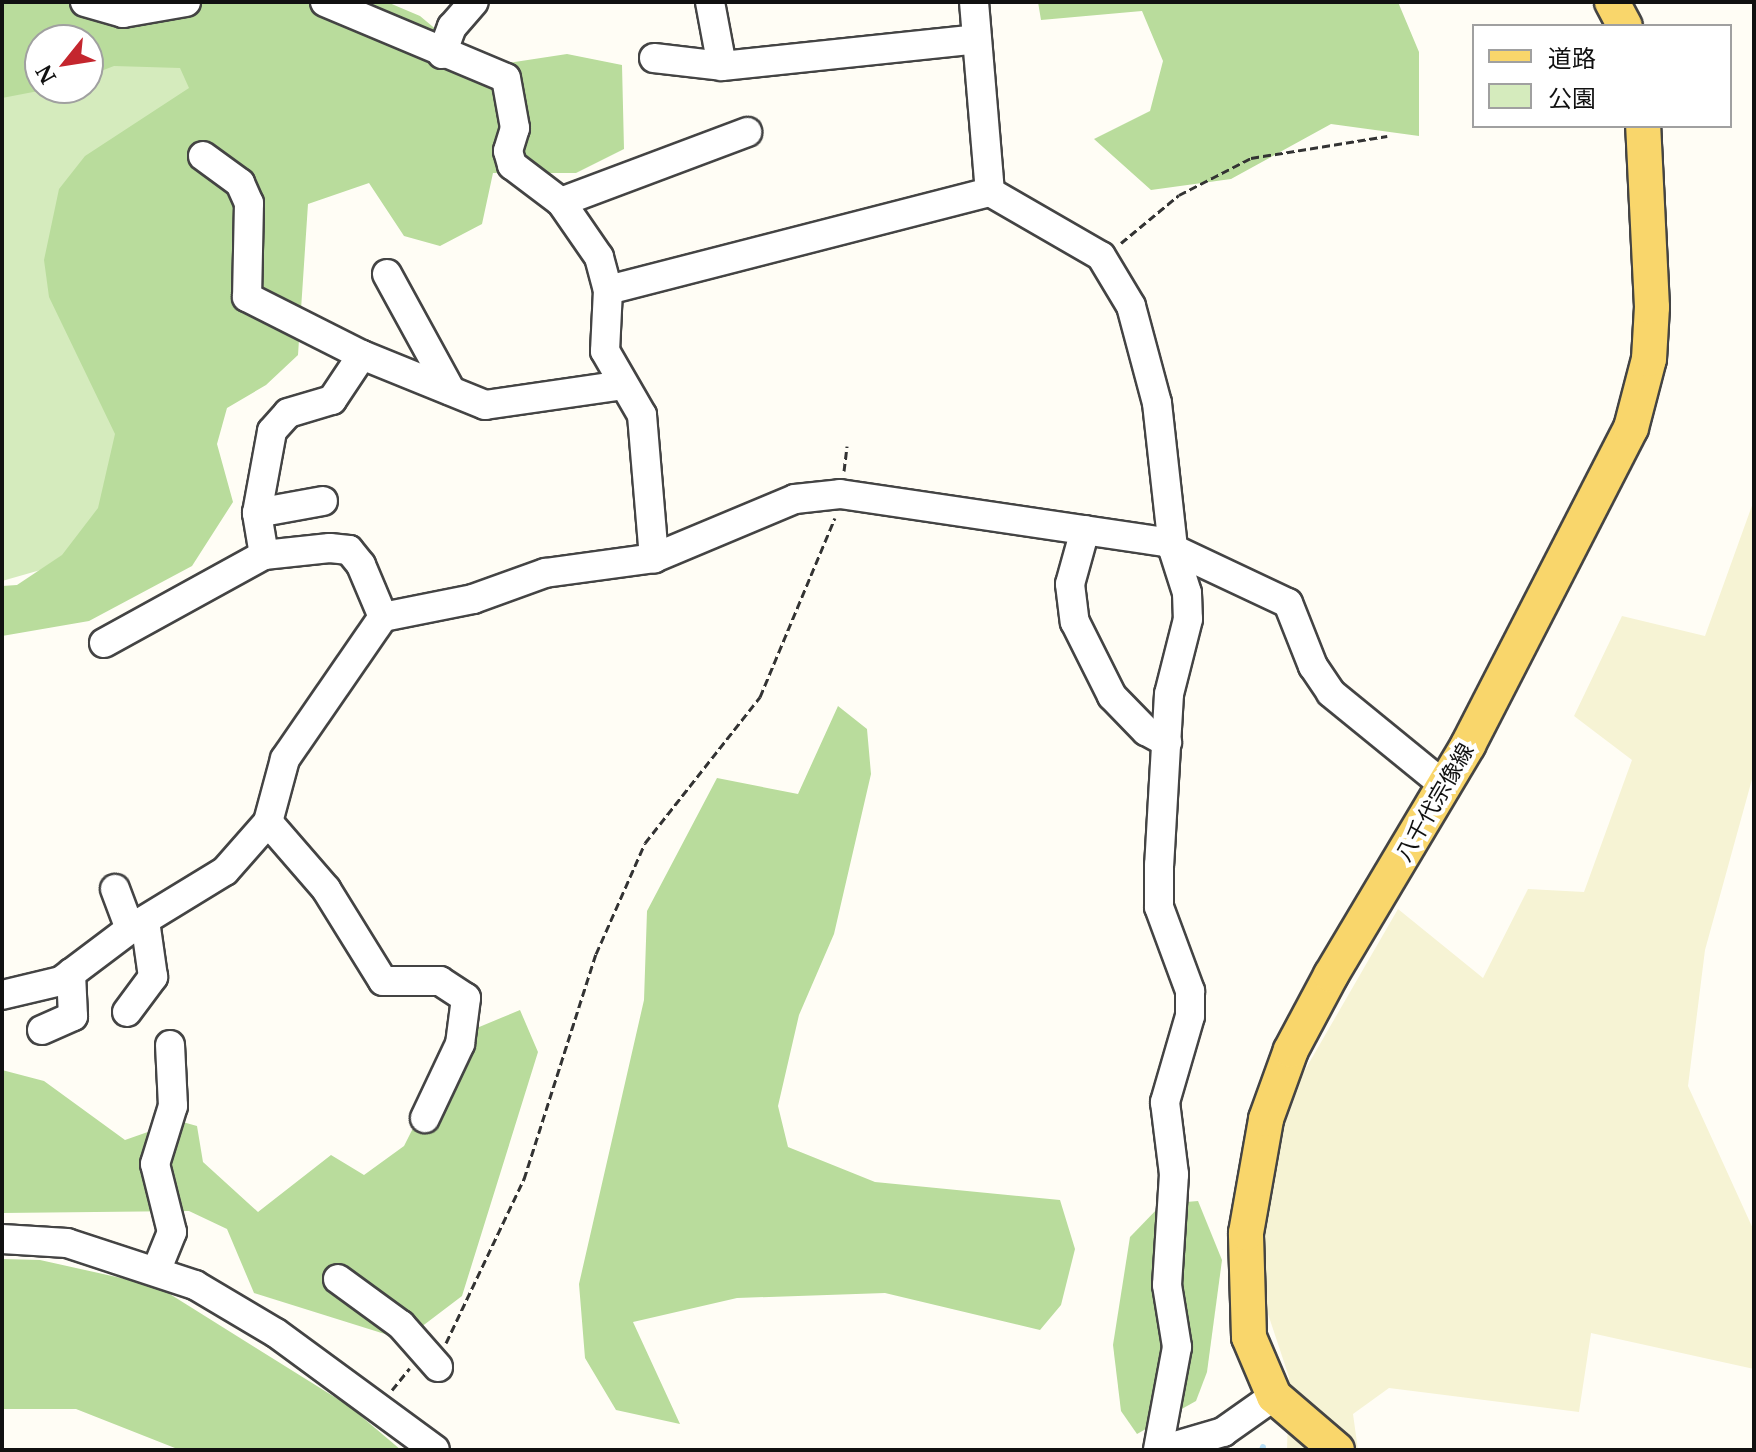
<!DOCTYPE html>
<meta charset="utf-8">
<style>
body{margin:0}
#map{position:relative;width:1756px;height:1452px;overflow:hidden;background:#fffdf5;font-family:"Noto Serif","Noto Sans JP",serif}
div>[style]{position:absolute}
.farmland>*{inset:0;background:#f6f3d4}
.green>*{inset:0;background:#d5ebbd}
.forest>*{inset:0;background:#b9dc9c}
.stream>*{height:6px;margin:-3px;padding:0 3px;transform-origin:3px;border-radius:3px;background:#b9e0f7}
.path>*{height:3px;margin-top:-1.5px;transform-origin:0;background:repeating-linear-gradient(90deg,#333 0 8px,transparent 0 12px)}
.roads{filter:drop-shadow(2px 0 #444) drop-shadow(-2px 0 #444) drop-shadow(0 2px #444) drop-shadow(0 -2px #444)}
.minor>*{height:28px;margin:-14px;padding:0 14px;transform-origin:14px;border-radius:14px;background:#fff}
.major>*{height:34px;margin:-17px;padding:0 17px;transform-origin:17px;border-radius:17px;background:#f9d66b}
span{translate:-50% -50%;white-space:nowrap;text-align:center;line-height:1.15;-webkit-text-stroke:8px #fff;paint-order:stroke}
.street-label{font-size:22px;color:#111}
.frame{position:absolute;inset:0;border:4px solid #111;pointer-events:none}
.legend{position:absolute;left:1472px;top:24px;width:260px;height:104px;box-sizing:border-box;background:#fff;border:2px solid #a0a0a0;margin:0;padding:10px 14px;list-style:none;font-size:24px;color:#111}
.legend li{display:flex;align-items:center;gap:16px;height:40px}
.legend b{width:40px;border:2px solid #a0a0a0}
.north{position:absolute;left:24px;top:24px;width:80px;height:80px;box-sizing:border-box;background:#fff;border:2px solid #a0a0a0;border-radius:50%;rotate:240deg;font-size:22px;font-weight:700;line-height:32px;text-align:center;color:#111}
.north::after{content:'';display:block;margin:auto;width:28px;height:36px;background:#c4262e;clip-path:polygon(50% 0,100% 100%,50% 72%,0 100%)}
</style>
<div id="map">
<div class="farmland">
<div style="clip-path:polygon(1754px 500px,1754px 772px,1705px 950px,1688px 1086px,1754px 1231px,1754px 1369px,1591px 1333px,1579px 1412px,1389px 1388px,1353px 1414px,1358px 1450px,1287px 1450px,1289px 1377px,1255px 1275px,1287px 1101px,1398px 909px,1483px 978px,1528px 889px,1584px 892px,1632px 760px,1574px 716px,1622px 616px,1705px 636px)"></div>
</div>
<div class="green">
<div style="clip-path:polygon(evenodd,2px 2px,211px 53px,128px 545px,2px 581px,2px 2px,40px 40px,88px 40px,88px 88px,40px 88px,40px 40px)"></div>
</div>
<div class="forest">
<div style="clip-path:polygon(2px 2px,387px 2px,420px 16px,481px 67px,567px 54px,622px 65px,624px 149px,576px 173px,493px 173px,482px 224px,440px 246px,404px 236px,369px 183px,308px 204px,298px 355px,266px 385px,227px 408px,217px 444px,233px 502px,192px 566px,89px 621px,2px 636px,2px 586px,17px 585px,62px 555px,98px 508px,115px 434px,49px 297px,44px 260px,59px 189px,85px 156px,189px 88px,180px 68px,114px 66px,88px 76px,88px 40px,40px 40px,40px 88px,54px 88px,2px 98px)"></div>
<div style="clip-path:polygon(1038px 2px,1398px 2px,1419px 52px,1419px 136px,1331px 124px,1231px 179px,1151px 190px,1094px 139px,1150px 111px,1163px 61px,1142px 11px,1041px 20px)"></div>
<div style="clip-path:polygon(838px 706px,867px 729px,871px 774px,834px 934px,799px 1015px,778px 1106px,788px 1147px,875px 1182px,1060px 1200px,1075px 1249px,1061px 1305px,1040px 1330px,885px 1293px,737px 1298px,633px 1322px,680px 1424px,616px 1410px,585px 1358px,579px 1284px,644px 1000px,647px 911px,717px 778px,798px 794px)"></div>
<div style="clip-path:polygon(520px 1010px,538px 1052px,462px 1296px,404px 1340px,254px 1293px,227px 1229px,189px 1211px,2px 1213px,2px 1070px,44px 1081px,125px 1140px,179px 1121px,197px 1126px,203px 1162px,258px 1212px,331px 1155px,364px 1175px,404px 1146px,460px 1035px)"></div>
<div style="clip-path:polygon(1198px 1201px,1222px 1260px,1207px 1372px,1196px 1401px,1137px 1434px,1121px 1411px,1113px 1345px,1130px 1237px,1162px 1204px)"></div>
<div style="clip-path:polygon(2px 1259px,40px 1260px,157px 1286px,349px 1406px,401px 1450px,180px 1450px,76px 1409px,2px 1409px)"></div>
</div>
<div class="stream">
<div style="left:1262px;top:1450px;width:3px;rotate:-72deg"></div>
</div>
<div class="path">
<div style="left:1121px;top:243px;width:75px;rotate:-39.6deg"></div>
<div style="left:1179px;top:195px;width:81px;rotate:-27.2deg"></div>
<div style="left:1251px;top:158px;width:138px;rotate:-9.2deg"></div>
<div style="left:844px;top:471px;width:25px;rotate:-83deg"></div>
<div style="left:446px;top:1343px;width:182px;rotate:-64.6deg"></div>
<div style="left:524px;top:1179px;width:236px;rotate:-72.3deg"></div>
<div style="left:596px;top:954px;width:121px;rotate:-66.2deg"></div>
<div style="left:645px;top:843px;width:186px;rotate:-51.8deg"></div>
<div style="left:760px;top:697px;width:194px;rotate:-67.3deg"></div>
<div style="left:392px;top:1390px;width:28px;rotate:-51deg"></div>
</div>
<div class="roads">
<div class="minor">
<div style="left:85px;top:2px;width:40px;rotate:16deg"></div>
<div style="left:123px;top:13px;width:64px;rotate:-9.9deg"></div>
<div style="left:325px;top:2px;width:196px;rotate:22.8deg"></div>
<div style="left:506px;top:78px;width:51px;rotate:79.8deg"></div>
<div style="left:515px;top:128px;width:24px;rotate:107deg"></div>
<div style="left:508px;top:151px;width:15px;rotate:74deg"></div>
<div style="left:512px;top:165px;width:61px;rotate:37.1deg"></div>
<div style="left:561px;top:202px;width:67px;rotate:55.4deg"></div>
<div style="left:599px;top:257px;width:34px;rotate:75deg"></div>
<div style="left:608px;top:290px;width:61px;rotate:92.8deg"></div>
<div style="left:605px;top:351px;width:74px;rotate:60deg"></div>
<div style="left:642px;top:415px;width:144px;rotate:85.2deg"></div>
<div style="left:710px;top:2px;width:65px;rotate:79.4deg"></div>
<div style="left:974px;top:2px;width:191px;rotate:85.2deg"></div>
<div style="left:990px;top:192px;width:128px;rotate:30deg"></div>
<div style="left:1101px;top:256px;width:58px;rotate:59deg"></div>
<div style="left:1131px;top:306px;width:100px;rotate:75deg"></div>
<div style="left:1157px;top:403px;width:147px;rotate:83.7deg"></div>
<div style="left:1173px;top:549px;width:46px;rotate:72.3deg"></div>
<div style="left:1187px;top:593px;width:26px;rotate:88deg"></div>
<div style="left:1188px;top:619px;width:77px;rotate:104.2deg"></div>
<div style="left:1169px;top:694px;width:171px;rotate:93.3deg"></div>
<div style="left:1159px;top:865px;width:42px;rotate:90deg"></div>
<div style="left:1159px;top:907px;width:90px;rotate:69.7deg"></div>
<div style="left:1190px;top:991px;width:25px;rotate:90deg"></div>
<div style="left:1190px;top:1016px;width:90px;rotate:106.2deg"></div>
<div style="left:1165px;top:1102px;width:73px;rotate:82.9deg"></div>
<div style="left:1174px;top:1174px;width:111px;rotate:93.6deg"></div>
<div style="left:1167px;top:1285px;width:63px;rotate:80.8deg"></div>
<div style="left:1177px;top:1347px;width:105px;rotate:100.5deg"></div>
<div style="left:442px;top:54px;width:29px;rotate:-70deg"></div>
<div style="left:452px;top:27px;width:33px;rotate:-49deg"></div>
<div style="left:654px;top:58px;width:68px;rotate:6.7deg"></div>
<div style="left:722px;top:66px;width:256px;rotate:-6deg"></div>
<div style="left:203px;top:156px;width:46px;rotate:36.1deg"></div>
<div style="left:240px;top:183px;width:22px;rotate:66deg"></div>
<div style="left:249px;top:203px;width:94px;rotate:91.2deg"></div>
<div style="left:247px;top:297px;width:129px;rotate:26.8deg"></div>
<div style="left:362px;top:355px;width:133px;rotate:22.1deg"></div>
<div style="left:485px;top:405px;width:139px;rotate:-8.2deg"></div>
<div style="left:561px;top:202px;width:199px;rotate:-20.6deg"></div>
<div style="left:387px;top:274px;width:133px;rotate:61.3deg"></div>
<div style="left:608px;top:290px;width:394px;rotate:-14.4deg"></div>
<div style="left:257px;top:513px;width:67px;rotate:-10.3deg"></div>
<div style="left:1085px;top:530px;width:56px;rotate:105.5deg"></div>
<div style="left:1070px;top:584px;width:38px;rotate:83deg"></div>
<div style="left:1075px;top:622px;width:83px;rotate:63.4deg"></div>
<div style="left:1112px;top:696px;width:49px;rotate:45.8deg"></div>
<div style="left:1146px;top:731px;width:24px;rotate:28deg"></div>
<div style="left:1173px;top:549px;width:127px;rotate:25.2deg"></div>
<div style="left:1288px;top:603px;width:68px;rotate:68.4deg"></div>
<div style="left:1313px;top:666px;width:32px;rotate:56deg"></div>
<div style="left:1331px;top:693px;width:147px;rotate:39.2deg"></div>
<div style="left:264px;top:555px;width:43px;rotate:-99.5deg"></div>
<div style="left:257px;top:513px;width:83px;rotate:-79.6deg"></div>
<div style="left:272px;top:431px;width:24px;rotate:-48deg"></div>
<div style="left:288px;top:413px;width:46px;rotate:-16.5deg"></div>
<div style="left:332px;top:400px;width:54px;rotate:-56.3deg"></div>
<div style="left:104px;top:643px;width:183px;rotate:-28.8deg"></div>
<div style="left:264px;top:555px;width:66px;rotate:-6.1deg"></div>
<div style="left:330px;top:548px;width:19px;rotate:6deg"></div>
<div style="left:349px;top:550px;width:19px;rotate:51deg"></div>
<div style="left:361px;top:565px;width:56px;rotate:67.1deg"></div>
<div style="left:268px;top:822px;width:89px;rotate:49.1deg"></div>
<div style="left:326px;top:889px;width:108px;rotate:58.2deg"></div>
<div style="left:383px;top:981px;width:57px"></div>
<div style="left:440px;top:981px;width:31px;rotate:33deg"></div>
<div style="left:466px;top:998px;width:46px;rotate:97.4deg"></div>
<div style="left:460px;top:1044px;width:82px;rotate:115.3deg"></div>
<div style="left:115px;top:889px;width:43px;rotate:69.4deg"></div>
<div style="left:2px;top:995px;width:61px;rotate:-13.3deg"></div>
<div style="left:61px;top:981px;width:86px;rotate:-37deg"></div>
<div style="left:130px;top:929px;width:111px;rotate:-31.4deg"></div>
<div style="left:225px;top:871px;width:65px;rotate:-48.7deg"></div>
<div style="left:268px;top:822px;width:65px;rotate:-74.9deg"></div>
<div style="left:285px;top:759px;width:173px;rotate:-55.4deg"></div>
<div style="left:383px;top:617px;width:92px;rotate:-11.3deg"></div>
<div style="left:473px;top:599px;width:77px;rotate:-19.9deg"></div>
<div style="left:545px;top:573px;width:110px;rotate:-7.8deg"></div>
<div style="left:654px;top:558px;width:153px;rotate:-22.7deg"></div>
<div style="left:795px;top:499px;width:45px;rotate:-6.3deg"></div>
<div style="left:840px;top:494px;width:336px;rotate:8.4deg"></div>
<div style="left:127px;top:1012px;width:44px;rotate:-53.4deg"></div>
<div style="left:153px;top:977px;width:57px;rotate:-98.1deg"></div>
<div style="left:42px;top:1030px;width:34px;rotate:-24deg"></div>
<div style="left:73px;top:1016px;width:43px;rotate:-92.7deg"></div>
<div style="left:2px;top:1239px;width:65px;rotate:3.5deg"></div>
<div style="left:67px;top:1243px;width:135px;rotate:18.2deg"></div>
<div style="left:195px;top:1285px;width:94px;rotate:30.7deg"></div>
<div style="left:276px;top:1333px;width:197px;rotate:36.3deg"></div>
<div style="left:157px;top:1269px;width:40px;rotate:-68deg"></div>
<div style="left:172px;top:1232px;width:70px;rotate:-104deg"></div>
<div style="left:155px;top:1164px;width:61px;rotate:-72.8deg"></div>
<div style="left:173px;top:1106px;width:61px;rotate:-92.8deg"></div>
<div style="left:338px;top:1279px;width:78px;rotate:36.1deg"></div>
<div style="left:401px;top:1325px;width:56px;rotate:48.6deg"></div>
<div style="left:1162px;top:1450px;width:64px;rotate:-16.4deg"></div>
<div style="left:1223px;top:1432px;width:62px;rotate:-35.2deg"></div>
</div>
<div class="major">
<div style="left:1612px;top:2px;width:27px;rotate:62deg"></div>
<div style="left:1337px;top:1450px;width:83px;rotate:-139.4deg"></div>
<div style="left:1274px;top:1396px;width:64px;rotate:-113deg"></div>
<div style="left:1249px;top:1337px;width:104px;rotate:-91.7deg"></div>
<div style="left:1246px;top:1233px;width:116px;rotate:-80deg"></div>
<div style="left:1266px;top:1119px;width:73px;rotate:-70.1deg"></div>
<div style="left:1291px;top:1050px;width:85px;rotate:-61.9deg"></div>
<div style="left:1331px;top:975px;width:268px;rotate:-59.2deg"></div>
<div style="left:1468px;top:745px;width:356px;rotate:-62.8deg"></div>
<div style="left:1631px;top:428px;width:71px;rotate:-75.4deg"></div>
<div style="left:1649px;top:359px;width:52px;rotate:-86.7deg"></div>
<div style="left:1652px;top:307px;width:181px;rotate:-92.8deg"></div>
</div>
</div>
<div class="street-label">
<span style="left:1434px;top:802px;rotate:-60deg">八千代宗像線</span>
</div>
<div class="frame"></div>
<ul class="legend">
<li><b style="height:10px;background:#f9d66b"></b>道路</li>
<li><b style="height:22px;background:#d5ebbd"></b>公園</li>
</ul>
<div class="north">N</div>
</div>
